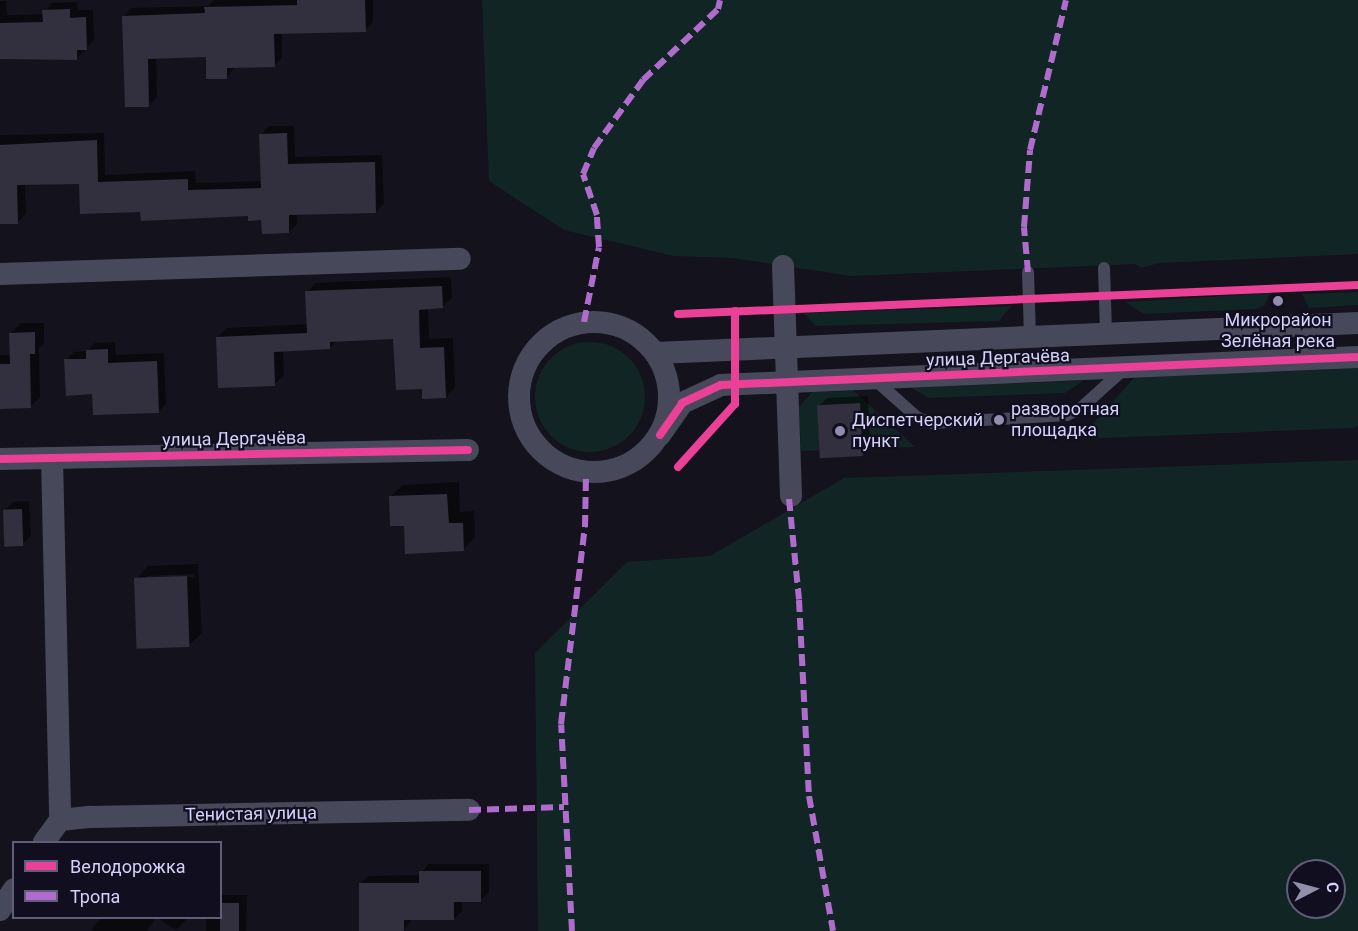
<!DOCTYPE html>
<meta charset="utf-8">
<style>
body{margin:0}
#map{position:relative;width:1358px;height:931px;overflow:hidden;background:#14121c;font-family:Roboto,sans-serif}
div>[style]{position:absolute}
.green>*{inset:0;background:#122525}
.round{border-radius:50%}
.shadow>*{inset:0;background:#0007}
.building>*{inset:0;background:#32303e;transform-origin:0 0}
.service>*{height:12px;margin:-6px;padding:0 6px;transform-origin:6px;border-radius:6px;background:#48485b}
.minor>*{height:22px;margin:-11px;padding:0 11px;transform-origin:11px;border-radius:11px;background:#48485b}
.minor>.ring{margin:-11px;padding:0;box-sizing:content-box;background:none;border:22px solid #48485b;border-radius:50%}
.quiet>*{height:6px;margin-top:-3px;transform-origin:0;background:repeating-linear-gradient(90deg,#b06ccc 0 12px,transparent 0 18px)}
.cycleway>*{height:8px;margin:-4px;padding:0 4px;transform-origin:4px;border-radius:4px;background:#ea4096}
.dots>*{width:16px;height:16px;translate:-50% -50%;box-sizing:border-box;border:3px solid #110f1f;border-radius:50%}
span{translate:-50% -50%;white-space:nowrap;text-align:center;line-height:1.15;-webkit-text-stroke:4.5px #110f1f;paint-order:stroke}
.poi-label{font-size:18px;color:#d4d1fa}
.left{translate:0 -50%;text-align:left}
.street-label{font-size:18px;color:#d4d1fa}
.legend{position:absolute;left:12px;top:841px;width:210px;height:78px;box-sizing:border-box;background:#110f1f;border:2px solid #5f5d77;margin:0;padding:8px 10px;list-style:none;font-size:18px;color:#d4d1fa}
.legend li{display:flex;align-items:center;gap:12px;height:30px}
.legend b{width:30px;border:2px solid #5f5d77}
.north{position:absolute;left:1286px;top:859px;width:60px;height:60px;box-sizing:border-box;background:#110f1f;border:2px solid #5f5d77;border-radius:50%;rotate:84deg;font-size:16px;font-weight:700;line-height:24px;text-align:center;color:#d4d1fa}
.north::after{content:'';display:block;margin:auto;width:21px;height:27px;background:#918eac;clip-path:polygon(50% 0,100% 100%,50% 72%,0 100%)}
</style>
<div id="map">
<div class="green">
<div style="clip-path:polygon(482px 0,1358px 0,1358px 254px,1159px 263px,1141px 268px,1135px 264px,851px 276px,733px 258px,674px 256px,564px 230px,489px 181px)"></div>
<div style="clip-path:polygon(1358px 292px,1358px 305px,1309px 308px,1302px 294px)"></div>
<div style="clip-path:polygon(1270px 293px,1265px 305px,1256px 309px,1144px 314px,1125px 302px)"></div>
<div style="clip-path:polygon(1011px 306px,999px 321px,816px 326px,803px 313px)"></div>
<div class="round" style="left:535px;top:342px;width:110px;height:110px"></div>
<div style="clip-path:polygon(1358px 368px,1358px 425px,1354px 428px,1079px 439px,1134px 378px)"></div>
<div style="clip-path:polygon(1083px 381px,1065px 393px,929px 398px,910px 387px)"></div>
<div style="clip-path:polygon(854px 391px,915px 447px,801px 451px,799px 407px,812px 392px)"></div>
<div style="clip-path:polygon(evenodd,1358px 460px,1358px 931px,538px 931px,535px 653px,627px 562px,710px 556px,844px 478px,1358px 460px,1298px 871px,1334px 871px,1334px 907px,1298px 907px,1298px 871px)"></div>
</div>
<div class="shadow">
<div style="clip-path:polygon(214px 0,373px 0,373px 22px,365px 30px,282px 32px,282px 58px,274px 66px,235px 67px,227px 77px,207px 55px,156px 57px,157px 97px,149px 105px,124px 16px,132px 8px,208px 6px)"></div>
<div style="clip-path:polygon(0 1px,6px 1px,7px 15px,44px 14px,52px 3px,77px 2px,78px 10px,93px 10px,94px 40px,77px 58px,0 58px)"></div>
<div style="clip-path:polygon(269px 126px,294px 126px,295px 157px,382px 155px,384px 203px,376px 212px,297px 213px,297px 224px,289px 232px,250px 214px,142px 210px,80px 182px,25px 184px,26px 214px,18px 222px,0 222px,0 135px,104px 133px,105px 175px,195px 171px,196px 183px,262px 181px,261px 135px)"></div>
<div style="clip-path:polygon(451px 277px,452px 298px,442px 307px,428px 308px,429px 339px,453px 338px,455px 387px,446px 396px,423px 387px,395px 338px,338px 340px,330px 348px,283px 350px,284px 375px,275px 384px,217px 337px,227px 328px,308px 324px,307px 292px,316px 283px)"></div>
<div style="clip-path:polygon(21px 323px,44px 323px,44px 343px,39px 348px,40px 397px,30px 407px,0 408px,0 355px,11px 355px,11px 333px)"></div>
<div style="clip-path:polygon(115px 342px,116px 355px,164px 353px,166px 404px,158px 412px,93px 393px,66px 360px,74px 352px,87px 351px,95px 343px)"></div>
<div style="clip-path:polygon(868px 396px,870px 446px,862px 454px,819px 406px,827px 398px)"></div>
<div style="clip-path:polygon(459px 482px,460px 512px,474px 511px,475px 537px,463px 550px,405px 524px,390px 497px,403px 485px)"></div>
<div style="clip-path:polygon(29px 501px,31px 536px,23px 544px,5px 510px,13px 502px)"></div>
<div style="clip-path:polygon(evenodd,198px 564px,202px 633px,189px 645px,136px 579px,148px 566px,198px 564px,194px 574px,194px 577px,147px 579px,147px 576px,194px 574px)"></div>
<div style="clip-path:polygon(428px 864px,489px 864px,489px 892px,481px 900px,462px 900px,462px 911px,454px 919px,412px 919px,404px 931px,360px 884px,368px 876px,420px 875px)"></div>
<div style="clip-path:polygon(220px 895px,247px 895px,246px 931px,206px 931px,206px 918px,220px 918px)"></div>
<div style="clip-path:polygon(100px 918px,156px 918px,147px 931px,91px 931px)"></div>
<div style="clip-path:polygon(157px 918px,188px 918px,176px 930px)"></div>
</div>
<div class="building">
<div style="clip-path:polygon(297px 0,365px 0,366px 32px,274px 34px,275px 67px,227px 68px,227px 79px,206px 79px,206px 57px,148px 59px,149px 107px,125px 107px,122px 16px,205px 13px,204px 7px,297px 5px)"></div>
<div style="clip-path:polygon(70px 9px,70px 18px,86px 17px,87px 50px,77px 50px,77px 60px,0 59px,0 23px,43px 22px,42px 10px)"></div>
<div style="clip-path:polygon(287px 133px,288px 164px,375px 162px,376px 213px,289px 215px,289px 233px,262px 234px,261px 220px,248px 221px,248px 216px,141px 221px,140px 212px,80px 214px,79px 184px,17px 185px,18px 224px,0 224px,0 145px,97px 140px,98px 182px,188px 179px,188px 190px,261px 188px,259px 134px)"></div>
<div style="clip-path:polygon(442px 286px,443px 308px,419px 310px,420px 348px,444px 347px,446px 398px,422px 399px,422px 389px,396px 390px,393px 339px,330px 342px,330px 349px,274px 352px,275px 386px,218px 388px,216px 337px,307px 333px,305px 291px)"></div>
<div style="clip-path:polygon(35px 332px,35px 354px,30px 354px,31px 408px,0 409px,0 364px,10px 364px,9px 333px)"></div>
<div style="clip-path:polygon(108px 349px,108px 363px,157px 361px,159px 413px,93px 415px,92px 394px,66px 396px,64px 359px,86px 359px,86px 350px)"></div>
<div style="left:860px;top:403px;width:53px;height:43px;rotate:87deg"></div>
<div style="clip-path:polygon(447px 494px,449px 523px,463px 523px,464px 551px,405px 554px,404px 526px,390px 526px,389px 496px)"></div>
<div style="left:22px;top:509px;width:37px;height:19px;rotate:88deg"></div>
<div style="left:187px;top:576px;width:71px;height:53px;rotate:88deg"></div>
<div style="clip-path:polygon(419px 871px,481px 871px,481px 902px,454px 902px,454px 920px,404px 920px,404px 931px,359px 931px,359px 883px,419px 883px)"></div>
<div style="left:220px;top:903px;width:19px;height:28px"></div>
</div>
<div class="service">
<div style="left:1104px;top:268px;width:65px;rotate:88.2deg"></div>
<div style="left:1028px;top:272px;width:63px;rotate:88.2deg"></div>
<div style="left:874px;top:379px;width:59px;rotate:41.6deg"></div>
<div style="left:918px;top:418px;width:16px;rotate:18deg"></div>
<div style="left:933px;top:423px;width:134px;rotate:-3.4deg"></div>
<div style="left:1067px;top:415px;width:16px;rotate:-27deg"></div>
<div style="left:1081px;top:408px;width:58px;rotate:-42.2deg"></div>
</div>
<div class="minor">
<div style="left:783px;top:266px;width:230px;rotate:88deg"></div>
<div style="left:0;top:274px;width:460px;rotate:-1.9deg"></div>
<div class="ring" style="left:519px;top:322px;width:128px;height:128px"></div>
<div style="left:656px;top:353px;width:703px;rotate:-2.45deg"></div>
<div style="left:660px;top:435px;width:39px;rotate:-55deg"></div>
<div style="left:682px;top:403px;width:43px;rotate:-24.8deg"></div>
<div style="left:721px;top:385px;width:638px;rotate:-2.52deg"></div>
<div style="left:52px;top:458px;width:362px;rotate:88.7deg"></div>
<div style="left:0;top:459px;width:468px;rotate:-1.1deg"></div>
<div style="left:44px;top:842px;width:27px;rotate:-54deg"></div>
<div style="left:60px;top:820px;width:31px;rotate:-6deg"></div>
<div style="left:91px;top:817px;width:378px;rotate:-1.1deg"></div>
<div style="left:0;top:910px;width:25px;rotate:-56deg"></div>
</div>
<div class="quiet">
<div style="left:1028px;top:272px;width:45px;rotate:-95.1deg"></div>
<div style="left:1024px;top:227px;width:77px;rotate:-85.5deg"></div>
<div style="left:1030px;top:150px;width:154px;rotate:-76.5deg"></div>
<div style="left:584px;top:322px;width:76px;rotate:-78.7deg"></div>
<div style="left:599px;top:247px;width:32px;rotate:-94deg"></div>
<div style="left:597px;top:215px;width:43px;rotate:-108.9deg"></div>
<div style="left:583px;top:174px;width:28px;rotate:-67deg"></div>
<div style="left:594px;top:148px;width:84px;rotate:-54.2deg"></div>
<div style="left:643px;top:80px;width:103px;rotate:-43.4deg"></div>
<div style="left:718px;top:9px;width:9px;rotate:-77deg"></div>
<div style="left:789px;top:499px;width:101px;rotate:84.3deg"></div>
<div style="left:799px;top:600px;width:196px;rotate:87.1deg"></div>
<div style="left:809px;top:796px;width:137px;rotate:79.9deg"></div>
<div style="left:469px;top:810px;width:95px;rotate:-1.8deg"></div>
<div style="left:572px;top:931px;width:207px;rotate:-93deg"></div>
<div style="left:561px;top:724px;width:198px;rotate:-83.1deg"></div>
<div style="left:585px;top:527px;width:54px;rotate:-88.9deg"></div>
</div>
<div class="cycleway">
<div style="left:678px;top:314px;width:681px;rotate:-2.44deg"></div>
<div style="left:660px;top:435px;width:39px;rotate:-55deg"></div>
<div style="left:682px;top:403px;width:43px;rotate:-24.8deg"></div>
<div style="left:721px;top:385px;width:638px;rotate:-2.52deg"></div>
<div style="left:0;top:459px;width:468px;rotate:-1.1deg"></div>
<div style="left:678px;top:467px;width:85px;rotate:-47.9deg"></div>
<div style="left:735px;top:404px;width:93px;rotate:-90deg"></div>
</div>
<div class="dots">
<div style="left:1278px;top:301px;background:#918eac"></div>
<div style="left:999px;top:420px;background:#918eac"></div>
<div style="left:840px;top:431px;background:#918eac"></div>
</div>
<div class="poi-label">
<span style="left:1278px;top:331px">Микрорайон<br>Зелёная река</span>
<span class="left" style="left:1011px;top:420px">разворотная<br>площадка</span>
<span class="left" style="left:852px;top:431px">Диспетчерский<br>пункт</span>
</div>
<div class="street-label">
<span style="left:998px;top:358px;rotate:-2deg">улица Дергачёва</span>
<span style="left:234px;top:439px;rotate:-1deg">улица Дергачёва</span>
<span style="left:251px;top:814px;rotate:-1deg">Тенистая улица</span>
</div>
<ul class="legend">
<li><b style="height:8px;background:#ea4096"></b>Велодорожка</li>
<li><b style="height:8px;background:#b06ccc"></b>Тропа</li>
</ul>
<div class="north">С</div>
</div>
